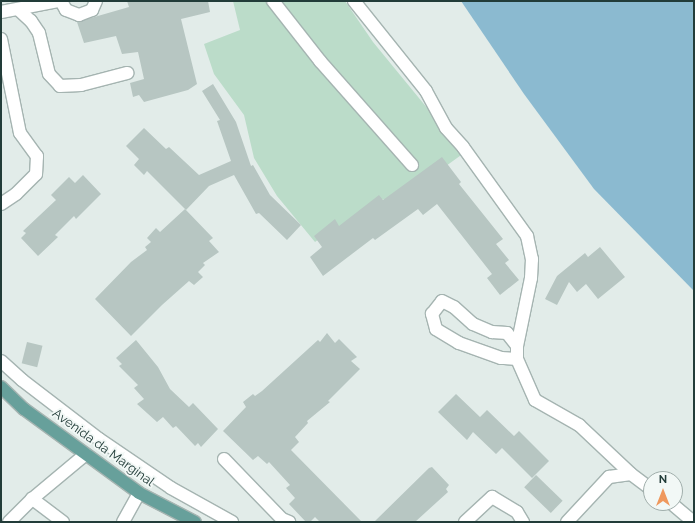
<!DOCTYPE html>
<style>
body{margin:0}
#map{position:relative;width:695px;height:523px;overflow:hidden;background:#e2ece9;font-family:Raleway,sans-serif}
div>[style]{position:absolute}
.green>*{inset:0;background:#bbdcc9}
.water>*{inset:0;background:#8bbad0}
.building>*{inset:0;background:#b7c6c2;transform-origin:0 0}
.roads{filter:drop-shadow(1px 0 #a5b4b1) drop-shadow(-1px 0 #a5b4b1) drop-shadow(0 1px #a5b4b1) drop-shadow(0 -1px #a5b4b1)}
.minor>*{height:12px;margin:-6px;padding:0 6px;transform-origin:6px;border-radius:6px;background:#fff}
.major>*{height:12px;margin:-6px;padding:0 6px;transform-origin:6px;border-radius:6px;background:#67a09b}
span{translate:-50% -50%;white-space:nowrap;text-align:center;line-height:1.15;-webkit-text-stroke:3.5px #f2f8f6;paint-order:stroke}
.street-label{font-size:13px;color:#223c39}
.frame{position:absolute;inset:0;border:2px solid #223c39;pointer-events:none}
.north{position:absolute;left:643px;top:471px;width:40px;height:40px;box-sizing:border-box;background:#f2f8f6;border:1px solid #9fadaa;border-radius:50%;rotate:0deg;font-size:11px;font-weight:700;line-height:16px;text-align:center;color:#223c39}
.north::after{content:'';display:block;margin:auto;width:14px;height:18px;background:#ef985d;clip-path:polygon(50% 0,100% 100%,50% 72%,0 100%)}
</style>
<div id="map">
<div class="green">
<div style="clip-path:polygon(233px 1px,345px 1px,373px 42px,464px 153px,421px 184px,386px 202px,383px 199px,340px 229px,337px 226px,315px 242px,277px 196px,254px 158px,244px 115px,214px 74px,204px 44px,240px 30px)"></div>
</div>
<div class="water">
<div style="clip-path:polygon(461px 1px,694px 1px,694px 291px,594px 189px,524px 94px)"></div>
</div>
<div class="building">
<div style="clip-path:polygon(127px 1px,208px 1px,210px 12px,181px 19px,197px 84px,188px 90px,144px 102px,139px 95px,133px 97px,130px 83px,144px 79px,138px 52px,122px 54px,116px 36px,84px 43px,77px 22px,129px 7px)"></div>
<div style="clip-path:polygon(213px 84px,236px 122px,251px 166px,253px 165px,270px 195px,301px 225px,287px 240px,259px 213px,256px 214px,234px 175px,209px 186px,186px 210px,147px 171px,144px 175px,134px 165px,139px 159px,126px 146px,144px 128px,166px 149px,169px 147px,199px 175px,231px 161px,217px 121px,220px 120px,202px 91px)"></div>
<div style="clip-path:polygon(442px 157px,461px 182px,459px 184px,503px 239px,496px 244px,509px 260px,505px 263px,519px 280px,500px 295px,487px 278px,492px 274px,437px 204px,423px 215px,418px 209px,375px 240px,373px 238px,323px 276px,310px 257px,322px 247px,314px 236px,335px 219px,339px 226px,379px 195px,383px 200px)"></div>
<div style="clip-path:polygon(83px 175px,101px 194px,76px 219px,74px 216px,55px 235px,58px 237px,38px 256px,21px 238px,26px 233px,23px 231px,56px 200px,51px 195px,69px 177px,75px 183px)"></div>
<div style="clip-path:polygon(185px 209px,213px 238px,209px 241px,219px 252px,203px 263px,205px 265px,198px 272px,203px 277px,194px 285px,189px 281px,162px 305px,131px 336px,95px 299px,131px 262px,147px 250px,145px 247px,151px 242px,147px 238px,156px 228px,160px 232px)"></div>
<div style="clip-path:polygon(600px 247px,625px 277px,598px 299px,586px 284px,577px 292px,569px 282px,557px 305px,545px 299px,557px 276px,585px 253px,588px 257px)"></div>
<div style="clip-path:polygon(327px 333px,335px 343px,339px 339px,357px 357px,351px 361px,360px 369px,328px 401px,330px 402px,307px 421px,308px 423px,295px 437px,299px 442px,291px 450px,362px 522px,320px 522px,315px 517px,310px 522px,306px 522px,289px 504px,295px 498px,286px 488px,290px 485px,269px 462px,267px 464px,258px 456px,253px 460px,223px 431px,246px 407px,243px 402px,253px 394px,255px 396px,262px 391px,318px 340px,320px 342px)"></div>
<div style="clip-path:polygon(136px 340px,158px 367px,170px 389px,189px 407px,193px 403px,218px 429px,201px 447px,198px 443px,195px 446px,176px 426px,173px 428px,163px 417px,157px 422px,137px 404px,144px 399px,134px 388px,138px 385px,119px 366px,122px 364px,116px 358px)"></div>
<div style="left:27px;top:342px;width:16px;height:22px;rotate:14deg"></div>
<div style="clip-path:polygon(456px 394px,480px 417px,487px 410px,514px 436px,519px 431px,549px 461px,532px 478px,502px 448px,496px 454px,473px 432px,467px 440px,438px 412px)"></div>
<div style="clip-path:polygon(432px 467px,449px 485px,446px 489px,448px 492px,415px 522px,374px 522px,429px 468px)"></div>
<div style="left:536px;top:475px;width:37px;height:17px;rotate:44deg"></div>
</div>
<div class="roads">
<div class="minor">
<div style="left:61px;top:1px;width:10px;rotate:61deg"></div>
<div style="left:66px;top:10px;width:14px;rotate:21deg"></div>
<div style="left:79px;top:15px;width:14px;rotate:-21deg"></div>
<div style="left:92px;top:10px;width:10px;rotate:-66deg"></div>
<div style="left:273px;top:1px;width:76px;rotate:51.9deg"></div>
<div style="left:320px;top:61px;width:139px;rotate:48.5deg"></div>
<div style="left:354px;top:1px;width:115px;rotate:51.3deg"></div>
<div style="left:426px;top:91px;width:42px;rotate:61.6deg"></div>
<div style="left:446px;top:128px;width:25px;rotate:48deg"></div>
<div style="left:463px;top:147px;width:110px;rotate:54.3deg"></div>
<div style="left:527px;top:236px;width:24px;rotate:78deg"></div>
<div style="left:532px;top:259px;width:19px;rotate:93deg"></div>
<div style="left:531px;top:278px;width:69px;rotate:101.6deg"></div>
<div style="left:18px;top:9px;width:18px;rotate:43deg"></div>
<div style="left:31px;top:21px;width:14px;rotate:56deg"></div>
<div style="left:39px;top:33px;width:42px;rotate:76.3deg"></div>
<div style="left:49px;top:74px;width:16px;rotate:47deg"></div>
<div style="left:60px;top:86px;width:21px;rotate:-3deg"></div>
<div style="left:81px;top:85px;width:48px;rotate:-14.6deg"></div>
<div style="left:1px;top:12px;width:58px;rotate:-10.9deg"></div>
<div style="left:1px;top:39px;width:96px;rotate:78.6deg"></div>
<div style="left:20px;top:133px;width:29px;rotate:54deg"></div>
<div style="left:37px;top:156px;width:18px;rotate:93deg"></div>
<div style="left:36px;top:174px;width:28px;rotate:135deg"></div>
<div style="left:16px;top:194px;width:18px;rotate:146deg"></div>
<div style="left:517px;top:359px;width:16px;rotate:-176deg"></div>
<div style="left:501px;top:358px;width:45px;rotate:-160.3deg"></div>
<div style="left:459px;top:343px;width:27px;rotate:-149deg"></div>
<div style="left:436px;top:329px;width:16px;rotate:-105deg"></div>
<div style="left:432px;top:314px;width:16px;rotate:-52deg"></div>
<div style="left:442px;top:301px;width:13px;rotate:27deg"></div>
<div style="left:454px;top:307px;width:25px;rotate:42deg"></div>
<div style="left:473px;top:324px;width:21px;rotate:23deg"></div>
<div style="left:492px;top:332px;width:15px;rotate:4deg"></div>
<div style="left:507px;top:333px;width:16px;rotate:52deg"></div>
<div style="left:517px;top:346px;width:13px;rotate:90deg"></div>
<div style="left:517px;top:359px;width:45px;rotate:66.3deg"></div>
<div style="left:535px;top:400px;width:51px;rotate:29.6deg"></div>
<div style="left:579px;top:425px;width:71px;rotate:43.3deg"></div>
<div style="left:1px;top:361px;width:28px;rotate:42deg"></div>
<div style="left:22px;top:380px;width:97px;rotate:37.5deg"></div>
<div style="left:99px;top:439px;width:87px;rotate:34.2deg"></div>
<div style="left:171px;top:488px;width:70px;rotate:29.1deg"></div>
<div style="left:224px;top:459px;width:83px;rotate:46deg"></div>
<div style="left:282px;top:519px;width:8px;rotate:23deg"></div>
<div style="left:671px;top:503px;width:30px;rotate:40deg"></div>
<div style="left:9px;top:522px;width:33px;rotate:-45deg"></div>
<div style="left:63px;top:522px;width:39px;rotate:-143deg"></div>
<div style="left:32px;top:499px;width:70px;rotate:-39.8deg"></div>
<div style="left:123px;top:522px;width:33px;rotate:-61deg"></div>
<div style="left:465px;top:522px;width:37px;rotate:-43deg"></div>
<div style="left:492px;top:497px;width:29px;rotate:31deg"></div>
<div style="left:517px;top:512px;width:12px;rotate:59deg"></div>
<div style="left:567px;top:522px;width:62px;rotate:-47deg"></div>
<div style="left:609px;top:477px;width:22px;rotate:-8deg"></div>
<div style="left:631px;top:474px;width:25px;rotate:37deg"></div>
</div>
<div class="major">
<div style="left:1px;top:387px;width:32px;rotate:44deg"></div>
<div style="left:24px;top:409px;width:142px;rotate:36.1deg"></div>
<div style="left:139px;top:493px;width:63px;rotate:27.4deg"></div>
</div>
</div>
<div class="street-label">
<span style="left:103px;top:448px;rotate:36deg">Avenida da Marginal</span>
</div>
<div class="frame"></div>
<div class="north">N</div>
</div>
